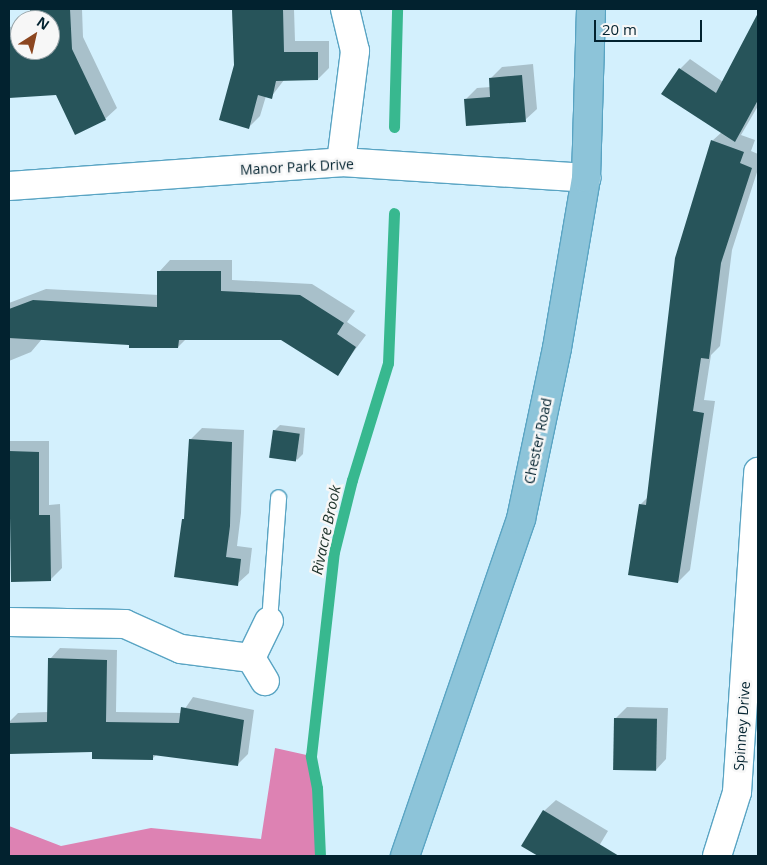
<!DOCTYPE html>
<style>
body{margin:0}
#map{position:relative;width:767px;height:865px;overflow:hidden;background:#d3f0fd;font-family:"Open Sans",sans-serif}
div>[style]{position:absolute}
.forest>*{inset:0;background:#dd82b3}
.shadow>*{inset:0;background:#0003}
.stream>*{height:11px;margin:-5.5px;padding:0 5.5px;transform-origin:5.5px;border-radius:5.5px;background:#38b88f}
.building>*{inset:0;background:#27545a;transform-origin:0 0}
.roads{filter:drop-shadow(1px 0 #59a4c3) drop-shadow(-1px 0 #59a4c3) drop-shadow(0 1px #59a4c3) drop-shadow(0 -1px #59a4c3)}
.service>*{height:15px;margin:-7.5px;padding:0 7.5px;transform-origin:7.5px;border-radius:7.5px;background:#fff}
.minor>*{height:28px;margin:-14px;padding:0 14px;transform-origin:14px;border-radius:14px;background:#fff}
.primary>*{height:28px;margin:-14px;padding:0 14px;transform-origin:14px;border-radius:14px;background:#8dc4d9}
span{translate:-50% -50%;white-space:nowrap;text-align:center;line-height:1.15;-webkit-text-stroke:5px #f7f7f7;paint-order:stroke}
.street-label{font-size:14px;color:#02222f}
.water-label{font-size:15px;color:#1c3129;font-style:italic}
.frame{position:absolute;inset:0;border:10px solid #02222f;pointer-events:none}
.north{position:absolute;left:10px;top:10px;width:50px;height:50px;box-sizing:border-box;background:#f7f7f7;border:1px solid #95a2a7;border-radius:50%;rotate:35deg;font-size:14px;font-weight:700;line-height:20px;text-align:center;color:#02222f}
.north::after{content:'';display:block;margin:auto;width:18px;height:22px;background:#8c4620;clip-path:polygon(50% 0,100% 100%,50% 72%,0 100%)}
.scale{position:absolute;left:594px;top:20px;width:108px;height:22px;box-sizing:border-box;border:2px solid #02222f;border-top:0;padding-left:6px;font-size:15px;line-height:18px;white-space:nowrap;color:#02222f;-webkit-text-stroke:4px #f7f7f7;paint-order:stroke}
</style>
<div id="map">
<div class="forest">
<div style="clip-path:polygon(275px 748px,311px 756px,317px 788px,320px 856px,9px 856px,9px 826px,61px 846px,151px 828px,261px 839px)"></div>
</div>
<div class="shadow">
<div style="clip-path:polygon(31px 9px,82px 9px,83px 37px,117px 108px,105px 119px,57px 94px,9px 96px,9px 27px,20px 26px,20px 50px,50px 50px,50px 20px,31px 20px)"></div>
<div style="clip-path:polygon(232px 9px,294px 9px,295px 41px,329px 41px,329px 68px,318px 79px,284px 80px,271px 97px,266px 96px,260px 116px,249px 127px,235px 65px)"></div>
<div style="clip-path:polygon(752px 35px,758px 38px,758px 106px,741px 135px,755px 140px,751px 151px,758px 154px,758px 169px,732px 250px,720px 346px,711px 355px,704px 400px,715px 401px,690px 570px,678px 582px,640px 505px,648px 497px,712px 141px,722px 132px,680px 69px,690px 59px,723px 82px)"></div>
<div style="clip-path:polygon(533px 64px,537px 109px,525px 120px,465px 100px,477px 88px,491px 87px,490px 79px,502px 67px)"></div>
<div style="clip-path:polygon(170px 260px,232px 260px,232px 280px,312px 284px,355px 311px,347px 322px,366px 335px,337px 374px,281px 338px,187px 338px,178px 347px,42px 339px,31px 352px,9px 361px,9px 303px,46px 289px,159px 295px,159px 272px)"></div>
<div style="clip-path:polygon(280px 425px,305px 428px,303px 454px,297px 460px,274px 431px)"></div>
<div style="clip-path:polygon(202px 428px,244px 430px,241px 513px,237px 546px,252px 548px,249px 573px,237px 584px,183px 520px,186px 517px,190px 440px)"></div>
<div style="clip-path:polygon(9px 441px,49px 441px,49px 505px,60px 504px,62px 568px,50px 580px,9px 499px)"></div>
<div style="clip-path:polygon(60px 648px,117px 650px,116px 712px,182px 713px,193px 697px,254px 710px,248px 754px,237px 765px,157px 754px,152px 759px,93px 750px,9px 753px,9px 722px,18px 713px,49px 712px,50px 659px)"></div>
<div style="clip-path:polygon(627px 707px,668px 708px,666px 759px,655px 771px,616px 718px)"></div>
<div style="clip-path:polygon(556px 800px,608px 831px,593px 856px,540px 856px,523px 846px,544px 811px)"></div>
</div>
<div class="stream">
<div style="left:394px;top:127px;width:118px;rotate:-88.5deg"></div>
<div style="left:320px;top:856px;width:68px;rotate:-92.5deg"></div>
<div style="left:317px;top:788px;width:33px;rotate:-101deg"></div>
<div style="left:311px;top:756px;width:205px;rotate:-83.6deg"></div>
<div style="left:334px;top:552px;width:74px;rotate:-76deg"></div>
<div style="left:352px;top:480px;width:122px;rotate:-72.9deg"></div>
<div style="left:388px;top:363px;width:150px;rotate:-87.7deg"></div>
</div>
<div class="building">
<div style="clip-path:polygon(30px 9px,70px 9px,72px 49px,106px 120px,75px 135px,56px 95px,9px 98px,9px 37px,20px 37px,20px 50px,50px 50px,50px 20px,30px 20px)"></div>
<div style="clip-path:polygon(232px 9px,283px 9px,284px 52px,318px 52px,318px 80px,276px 81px,272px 99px,258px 95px,249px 129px,219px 120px,234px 65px)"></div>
<div style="clip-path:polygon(758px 13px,758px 100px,735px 142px,661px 94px,679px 68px,716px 93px)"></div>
<div style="clip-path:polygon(522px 75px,526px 122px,466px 126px,464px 99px,490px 97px,489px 78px)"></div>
<div style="clip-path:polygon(711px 140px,744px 152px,740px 163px,752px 168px,721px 263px,709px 359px,701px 358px,693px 411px,704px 413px,678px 583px,628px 575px,639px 504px,646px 505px,675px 258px)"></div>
<div style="clip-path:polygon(157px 271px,221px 271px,221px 291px,300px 295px,344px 323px,337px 334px,356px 347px,338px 376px,281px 340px,179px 340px,178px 348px,129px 348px,129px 345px,9px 338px,9px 309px,33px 300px,157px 307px)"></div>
<div style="left:273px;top:430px;width:27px;height:28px;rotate:8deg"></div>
<div style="clip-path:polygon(189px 439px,232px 442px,230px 526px,226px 557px,241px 559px,238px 586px,174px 577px,182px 519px,184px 519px)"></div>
<div style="clip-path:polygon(9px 451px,39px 452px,39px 515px,50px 515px,51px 581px,11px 582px)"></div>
<div style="clip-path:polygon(48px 658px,107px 660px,106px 722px,179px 723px,181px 707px,244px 720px,238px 766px,153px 755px,153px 760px,92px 759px,92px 752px,9px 754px,9px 723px,47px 722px)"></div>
<div style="left:614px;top:718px;width:43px;height:52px;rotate:1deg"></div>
<div style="clip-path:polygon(543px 810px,619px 856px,538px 856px,521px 846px)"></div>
</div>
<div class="roads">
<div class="service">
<div style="left:269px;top:621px;width:124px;rotate:-85.8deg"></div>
</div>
<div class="minor">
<div style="left:341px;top:162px;width:112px;rotate:-82.8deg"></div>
<div style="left:355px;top:51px;width:43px;rotate:-103.4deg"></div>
<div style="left:9px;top:186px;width:333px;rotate:-4.1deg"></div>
<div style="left:341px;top:162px;width:246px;rotate:3.7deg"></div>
<div style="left:9px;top:622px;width:116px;rotate:1deg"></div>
<div style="left:125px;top:624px;width:61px;rotate:24.1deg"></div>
<div style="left:181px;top:649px;width:71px;rotate:7.3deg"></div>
<div style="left:251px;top:658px;width:41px;rotate:-64.1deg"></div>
<div style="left:251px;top:658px;width:27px;rotate:59deg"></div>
<div style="left:717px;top:856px;width:67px;rotate:-72.6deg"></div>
<div style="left:737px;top:792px;width:321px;rotate:-86.2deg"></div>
</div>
<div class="primary">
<div style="left:405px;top:856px;width:356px;rotate:-71deg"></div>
<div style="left:521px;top:519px;width:175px;rotate:-78.1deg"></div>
<div style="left:557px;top:348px;width:172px;rotate:-80.3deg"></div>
<div style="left:586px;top:178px;width:169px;rotate:-88.3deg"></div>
</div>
</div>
<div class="street-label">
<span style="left:297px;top:167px;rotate:-3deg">Manor Park Drive</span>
<span style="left:538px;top:441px;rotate:-78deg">Chester Road</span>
<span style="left:742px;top:726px;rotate:-86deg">Spinney Drive</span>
</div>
<div class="water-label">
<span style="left:326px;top:530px;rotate:-78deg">Rivacre Brook</span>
</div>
<div class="frame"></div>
<div class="north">N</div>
<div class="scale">20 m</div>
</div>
